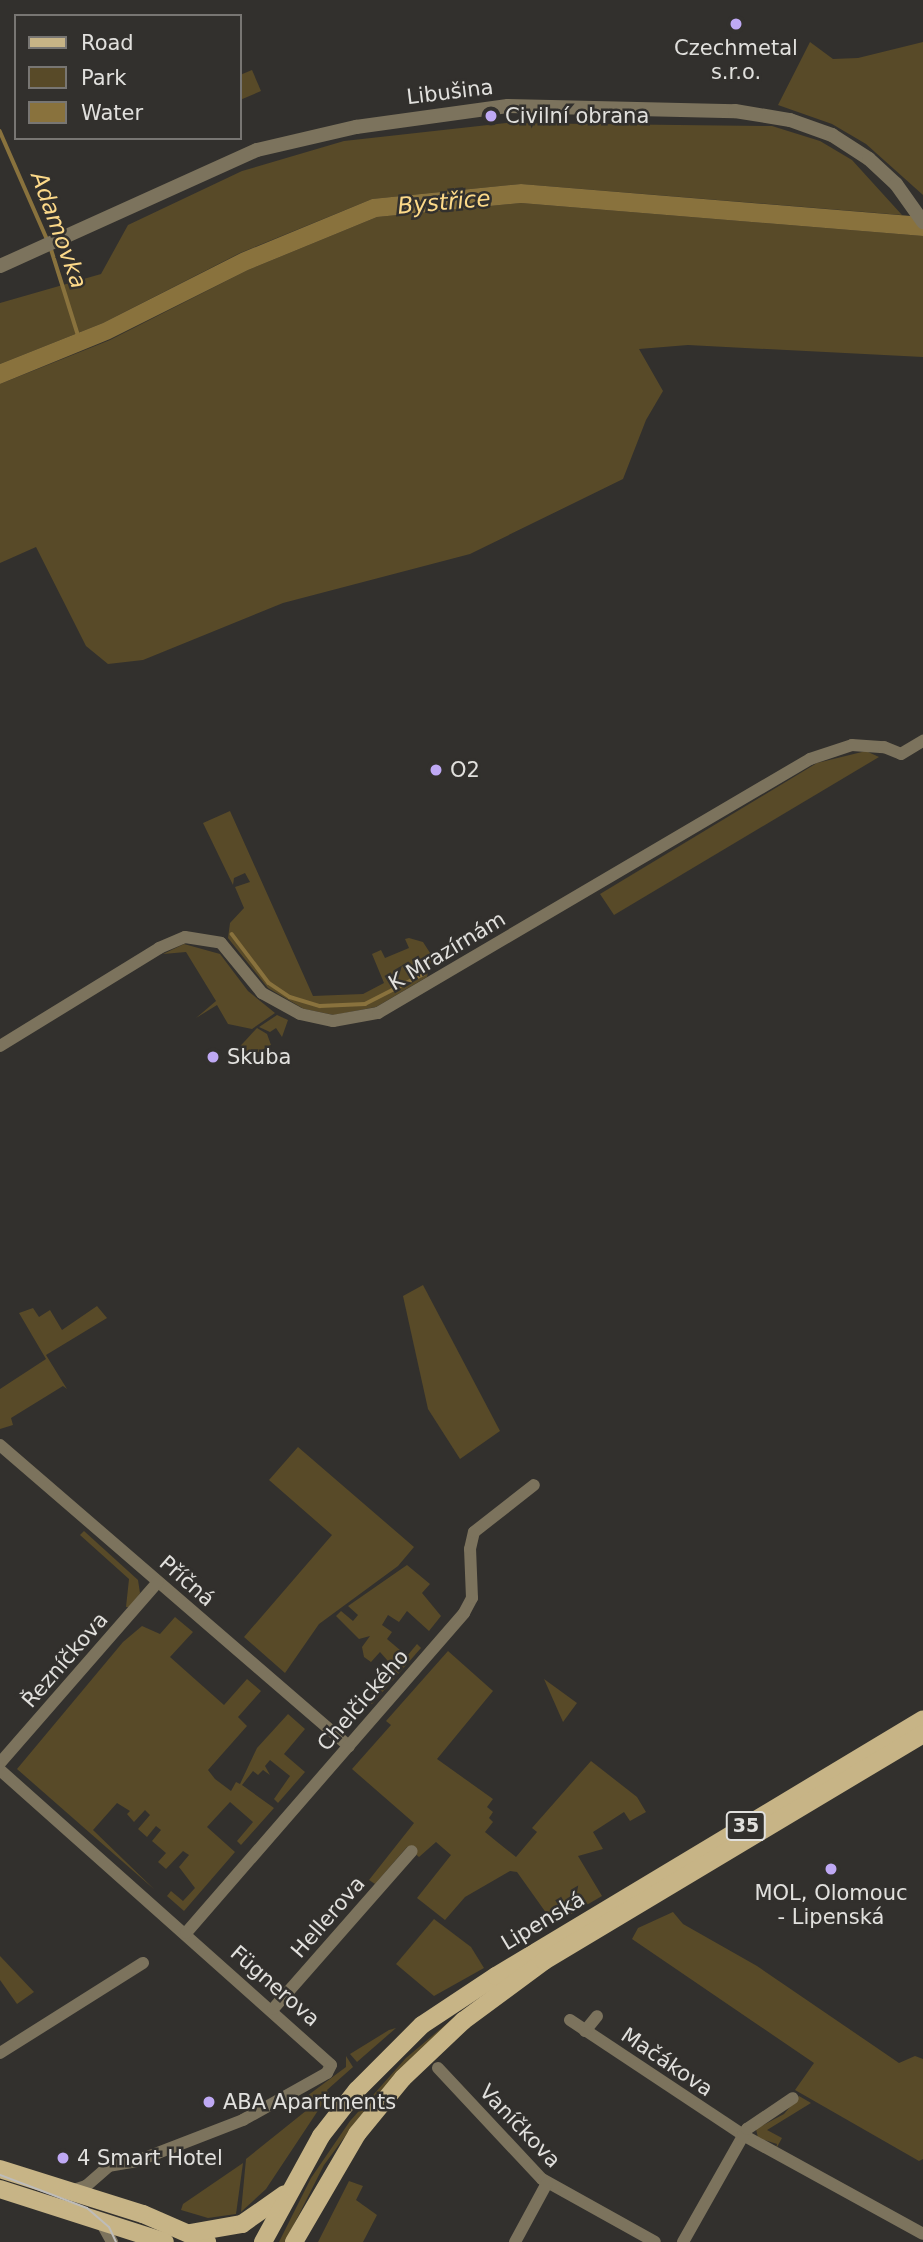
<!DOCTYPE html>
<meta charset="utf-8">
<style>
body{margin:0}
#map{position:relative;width:923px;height:2242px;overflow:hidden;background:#32302d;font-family:"DejaVu Sans",sans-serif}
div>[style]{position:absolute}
.green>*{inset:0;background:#584a28}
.water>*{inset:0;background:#89723d}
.stream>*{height:3.5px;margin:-1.75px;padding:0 1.75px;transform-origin:1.75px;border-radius:1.75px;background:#89723d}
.minor>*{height:12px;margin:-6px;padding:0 6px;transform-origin:6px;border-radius:6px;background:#7c735d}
.tertiary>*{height:14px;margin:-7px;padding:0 7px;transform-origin:7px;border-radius:7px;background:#7c735d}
.primary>*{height:18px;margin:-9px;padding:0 9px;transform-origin:9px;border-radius:9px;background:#c7b486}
.tram>*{height:2px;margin:-1px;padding:0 1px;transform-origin:1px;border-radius:1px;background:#bebcb9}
.dots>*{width:19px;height:19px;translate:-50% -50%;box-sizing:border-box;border:4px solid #32302d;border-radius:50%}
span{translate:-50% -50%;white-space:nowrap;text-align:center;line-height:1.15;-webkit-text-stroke:5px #32302d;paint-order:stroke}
.shield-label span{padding:2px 5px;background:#32302d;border:2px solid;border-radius:5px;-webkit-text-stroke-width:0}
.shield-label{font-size:19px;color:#e1e0dd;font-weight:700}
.poi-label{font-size:21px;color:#e1e0dd}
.left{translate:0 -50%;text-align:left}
.street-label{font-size:21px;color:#e1e0dd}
.water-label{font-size:23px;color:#fcd989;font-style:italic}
.legend{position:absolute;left:14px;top:14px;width:228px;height:126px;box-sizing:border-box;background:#32302d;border:2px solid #787673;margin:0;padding:9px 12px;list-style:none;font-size:21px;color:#e1e0dd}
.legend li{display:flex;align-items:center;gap:14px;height:35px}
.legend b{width:35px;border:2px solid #787673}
</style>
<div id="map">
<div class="green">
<div style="clip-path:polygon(810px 42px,833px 59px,858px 58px,923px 42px,923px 195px,866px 144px,832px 124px,778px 105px)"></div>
<div style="clip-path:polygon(252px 70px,261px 91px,240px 100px,240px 75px)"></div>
<div style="clip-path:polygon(506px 123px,772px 126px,820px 141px,852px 160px,902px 215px,521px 184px,372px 199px,240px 253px,103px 323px,0 364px,0 303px,101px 274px,128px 225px,242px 171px,344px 141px)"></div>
<div style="clip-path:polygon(521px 203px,923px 236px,923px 357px,688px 345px,639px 349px,663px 391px,646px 420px,623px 479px,470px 554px,283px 603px,143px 660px,108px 664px,86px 646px,36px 547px,0 563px,0 384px,110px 340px,248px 270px,377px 217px)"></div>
<div style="clip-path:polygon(866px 751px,879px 757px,614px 915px,600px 894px,817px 763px)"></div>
<div style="clip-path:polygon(230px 811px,313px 996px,363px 994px,384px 983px,372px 954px,381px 950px,385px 958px,409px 948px,405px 939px,409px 938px,423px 942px,432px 956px,427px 977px,376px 1007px,334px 1015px,304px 1009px,268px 988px,228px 938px,230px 923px,244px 908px,235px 887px,250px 882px,245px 873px,234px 878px,233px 885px,203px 823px)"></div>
<div style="clip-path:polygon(184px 944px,220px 954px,248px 991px,275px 1013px,252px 1029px,228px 1024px,217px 1005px,196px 1018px,216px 1001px,186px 952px,163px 954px)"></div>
<div style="clip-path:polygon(277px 1015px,288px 1020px,282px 1037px,276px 1028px,270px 1032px,259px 1027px)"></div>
<div style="clip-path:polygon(257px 1028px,267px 1034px,271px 1045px,238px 1063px,233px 1054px)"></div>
<div style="clip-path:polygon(423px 1285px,500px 1431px,460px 1459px,428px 1409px,403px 1296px)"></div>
<div style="clip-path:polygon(97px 1306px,107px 1318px,46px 1355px,67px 1389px,63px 1386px,11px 1418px,13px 1425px,0 1429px,0 1389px,46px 1359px,19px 1313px,33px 1308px,39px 1317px,50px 1310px,62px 1330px)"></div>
<div style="clip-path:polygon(298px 1447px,414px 1547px,398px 1566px,319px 1624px,285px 1673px,244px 1637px,332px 1535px,269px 1480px)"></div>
<div style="clip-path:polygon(84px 1531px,138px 1580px,140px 1593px,130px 1607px,126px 1607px,129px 1579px,80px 1535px)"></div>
<div style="clip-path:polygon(407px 1565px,430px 1584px,422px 1593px,441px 1616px,429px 1631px,407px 1611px,399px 1622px,388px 1615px,382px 1625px,392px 1632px,387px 1639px,407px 1656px,417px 1644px,421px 1648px,372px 1704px,368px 1701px,395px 1669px,380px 1652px,371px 1662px,364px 1657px,362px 1647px,370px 1636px,359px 1639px,336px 1616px,341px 1611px,353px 1621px,358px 1615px,348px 1606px)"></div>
<div style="clip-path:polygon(175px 1617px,193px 1632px,170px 1657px,224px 1705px,247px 1679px,261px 1691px,238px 1717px,247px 1726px,208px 1770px,215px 1779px,231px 1791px,236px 1782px,240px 1784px,257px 1748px,288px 1714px,305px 1729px,284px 1754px,305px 1772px,278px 1803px,274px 1799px,290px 1776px,270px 1760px,265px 1766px,270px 1775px,263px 1770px,258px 1775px,253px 1771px,242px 1785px,274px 1808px,241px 1845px,237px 1841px,253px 1822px,230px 1802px,207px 1827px,235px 1852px,184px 1911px,167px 1896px,171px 1891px,183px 1901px,195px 1888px,179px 1867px,189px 1855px,183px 1851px,166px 1869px,158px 1862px,166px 1853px,152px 1841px,161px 1830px,156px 1826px,147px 1837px,138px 1829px,150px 1815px,145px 1810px,134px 1822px,127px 1814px,130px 1811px,117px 1803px,93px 1830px,155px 1890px,17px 1769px,123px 1642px,142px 1626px,160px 1634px)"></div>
<div style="clip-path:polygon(448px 1651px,493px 1691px,437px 1759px,493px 1799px,487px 1807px,493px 1812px,489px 1818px,493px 1822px,485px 1832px,496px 1841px,516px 1857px,537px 1832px,532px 1828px,591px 1761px,637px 1797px,646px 1812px,630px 1821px,624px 1812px,593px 1832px,603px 1849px,578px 1856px,602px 1896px,554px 1924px,517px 1872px,510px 1871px,465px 1897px,445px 1920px,417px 1898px,451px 1855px,436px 1842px,419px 1857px,407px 1847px,375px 1884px,369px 1880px,414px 1823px,352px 1769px,391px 1725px,386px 1721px)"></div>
<div style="clip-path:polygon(544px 1679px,577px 1703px,563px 1722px)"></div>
<div style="clip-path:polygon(673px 1912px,683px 1924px,757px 1966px,899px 2063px,915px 2056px,923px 2059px,923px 2159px,919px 2161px,795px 2090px,814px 2063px,632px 1939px,638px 1928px)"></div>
<div style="clip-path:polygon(434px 1919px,471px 1947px,484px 1968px,434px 1996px,396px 1964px)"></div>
<div style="clip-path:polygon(0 1956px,34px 1992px,17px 2004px,0 1980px)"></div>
<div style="clip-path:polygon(464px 2009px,360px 2116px,324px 2165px,285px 2242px,279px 2242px,311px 2178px,350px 2121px,406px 2058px)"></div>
<div style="clip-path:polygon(396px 2028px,357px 2062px,350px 2054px,389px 2030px)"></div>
<div style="clip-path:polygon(346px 2056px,353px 2067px,327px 2090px,329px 2094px,266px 2189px,241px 2212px,246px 2159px,312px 2106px,307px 2096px,346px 2067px)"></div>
<div style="clip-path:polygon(799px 2096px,811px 2103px,767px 2130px,782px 2138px,776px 2149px,777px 2144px,758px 2138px,756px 2129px,784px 2114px)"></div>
<div style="clip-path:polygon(243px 2163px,236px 2214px,208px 2218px,181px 2210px,183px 2204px)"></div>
<div style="clip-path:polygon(349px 2181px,363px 2186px,356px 2200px,377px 2215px,363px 2242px,318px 2242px)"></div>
</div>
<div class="water">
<div style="clip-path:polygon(521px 184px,923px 217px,923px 236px,521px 203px,377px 217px,248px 270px,110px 339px,0 384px,0 364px,103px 323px,241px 253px,372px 199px)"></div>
</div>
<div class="stream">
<div style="left:0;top:131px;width:120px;rotate:66.4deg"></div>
<div style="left:51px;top:248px;width:90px;rotate:72.6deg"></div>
<div style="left:232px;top:934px;width:61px;rotate:52.9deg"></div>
<div style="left:269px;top:983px;width:25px;rotate:34deg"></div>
<div style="left:290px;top:997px;width:31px;rotate:17deg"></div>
<div style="left:320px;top:1006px;width:45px;rotate:-2.5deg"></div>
<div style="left:365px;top:1004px;width:66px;rotate:-27deg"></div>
</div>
<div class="minor">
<div style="left:0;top:1046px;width:187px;rotate:-31.6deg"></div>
<div style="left:159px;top:948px;width:28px;rotate:-23deg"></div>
<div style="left:185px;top:937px;width:36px;rotate:9deg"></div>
<div style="left:221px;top:943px;width:65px;rotate:50.6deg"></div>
<div style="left:262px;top:993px;width:43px;rotate:28.9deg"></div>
<div style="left:300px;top:1014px;width:34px;rotate:12deg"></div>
<div style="left:333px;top:1021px;width:46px;rotate:-10.1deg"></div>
<div style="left:378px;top:1013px;width:501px;rotate:-30.45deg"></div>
<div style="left:810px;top:759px;width:44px;rotate:-18.4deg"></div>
<div style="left:852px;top:745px;width:32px;rotate:4deg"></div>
<div style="left:884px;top:747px;width:18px;rotate:22deg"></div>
<div style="left:901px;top:754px;width:26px;rotate:-31deg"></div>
<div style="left:0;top:1445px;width:461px;rotate:40.8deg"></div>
<div style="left:0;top:1763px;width:240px;rotate:-48.9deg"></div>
<div style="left:0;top:1770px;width:443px;rotate:41.7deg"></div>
<div style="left:331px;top:2065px;width:9px;rotate:117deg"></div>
<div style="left:327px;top:2073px;width:96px;rotate:150.8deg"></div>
<div style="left:243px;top:2120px;width:114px;rotate:158.9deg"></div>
<div style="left:137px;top:2161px;width:28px;rotate:170deg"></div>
<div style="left:109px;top:2166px;width:30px;rotate:139deg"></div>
<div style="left:86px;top:2186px;width:16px;rotate:162deg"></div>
<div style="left:186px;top:1933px;width:424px;rotate:-49deg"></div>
<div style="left:464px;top:1613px;width:17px;rotate:-62deg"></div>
<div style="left:472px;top:1598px;width:49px;rotate:-92.3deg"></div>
<div style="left:470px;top:1549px;width:17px;rotate:-77deg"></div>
<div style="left:474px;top:1532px;width:76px;rotate:-38.1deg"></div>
<div style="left:273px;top:2009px;width:210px;rotate:-48.7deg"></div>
<div style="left:570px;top:2020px;width:208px;rotate:33.6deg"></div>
<div style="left:743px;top:2135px;width:205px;rotate:28.8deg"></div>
<div style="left:585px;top:2031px;width:19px;rotate:-51deg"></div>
<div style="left:0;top:2053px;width:169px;rotate:-32.2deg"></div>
<div style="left:438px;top:2068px;width:152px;rotate:46.9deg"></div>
<div style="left:542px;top:2179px;width:129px;rotate:29.1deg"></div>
<div style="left:101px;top:2222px;width:23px;rotate:61deg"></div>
<div style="left:515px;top:2242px;width:67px;rotate:-61.5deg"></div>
<div style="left:683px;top:2242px;width:130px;rotate:-60.5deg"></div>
<div style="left:747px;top:2129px;width:55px;rotate:-34deg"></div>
</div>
<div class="tertiary">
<div style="left:0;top:266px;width:282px;rotate:-24.3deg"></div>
<div style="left:257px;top:150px;width:102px;rotate:-13.1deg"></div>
<div style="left:356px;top:127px;width:153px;rotate:-7.9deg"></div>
<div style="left:508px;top:106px;width:227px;rotate:1.3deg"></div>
<div style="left:735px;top:111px;width:56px;rotate:9.3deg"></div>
<div style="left:790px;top:120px;width:45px;rotate:19.7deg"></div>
<div style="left:832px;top:135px;width:44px;rotate:33deg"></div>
<div style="left:869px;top:159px;width:37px;rotate:43deg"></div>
<div style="left:896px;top:184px;width:47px;rotate:54.6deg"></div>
</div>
<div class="primary">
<div style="left:0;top:2169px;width:150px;rotate:17.5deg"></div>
<div style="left:143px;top:2214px;width:70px;rotate:23.6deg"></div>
<div style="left:0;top:2189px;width:173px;rotate:17.8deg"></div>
<div style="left:190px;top:2233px;width:53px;rotate:-9.8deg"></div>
<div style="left:242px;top:2224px;width:52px;rotate:-34.9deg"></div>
<div style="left:263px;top:2242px;width:121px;rotate:-61.3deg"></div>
<div style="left:321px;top:2136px;width:58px;rotate:-52deg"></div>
<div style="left:357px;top:2090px;width:92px;rotate:-45deg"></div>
<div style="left:422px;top:2025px;width:89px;rotate:-33.5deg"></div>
<div style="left:496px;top:1976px;width:498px;rotate:-31deg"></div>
<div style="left:294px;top:2242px;width:125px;rotate:-59.7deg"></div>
<div style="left:357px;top:2134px;width:72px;rotate:-50.6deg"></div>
<div style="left:403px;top:2078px;width:83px;rotate:-43.5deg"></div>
<div style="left:463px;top:2021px;width:101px;rotate:-36.5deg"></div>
<div style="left:544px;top:1961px;width:442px;rotate:-30.9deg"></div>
</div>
<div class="tram">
<div style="left:0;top:2175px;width:93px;rotate:20.8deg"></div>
<div style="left:87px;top:2208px;width:29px;rotate:41deg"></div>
<div style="left:109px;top:2227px;width:17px;rotate:65deg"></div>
</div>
<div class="dots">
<div style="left:736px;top:24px;background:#bfa9f4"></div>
<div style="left:491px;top:116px;background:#bfa9f4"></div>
<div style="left:436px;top:770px;background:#bfa9f4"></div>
<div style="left:213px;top:1057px;background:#bfa9f4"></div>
<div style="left:831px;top:1869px;background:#bfa9f4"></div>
<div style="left:209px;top:2102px;background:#bfa9f4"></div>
<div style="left:63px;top:2158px;background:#bfa9f4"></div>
</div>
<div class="shield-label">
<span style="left:746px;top:1826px">35</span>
</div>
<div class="poi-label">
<span style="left:736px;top:60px">Czechmetal<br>s.r.o.</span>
<span class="left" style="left:505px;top:116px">Civilní obrana</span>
<span class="left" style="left:450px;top:770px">O2</span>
<span class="left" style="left:227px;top:1057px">Skuba</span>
<span style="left:831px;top:1905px">MOL, Olomouc<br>- Lipenská</span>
<span class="left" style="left:223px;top:2102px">ABA Apartments</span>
<span class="left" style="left:77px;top:2158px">4 Smart Hotel</span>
</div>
<div class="street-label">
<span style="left:450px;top:92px;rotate:-7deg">Libušina</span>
<span style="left:447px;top:951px;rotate:-31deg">K Mrazírnám</span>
<span style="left:187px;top:1581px;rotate:41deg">Příčná</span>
<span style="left:65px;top:1660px;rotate:-49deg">Řezníčkova</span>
<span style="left:363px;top:1700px;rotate:-49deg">Chelčického</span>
<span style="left:328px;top:1917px;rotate:-49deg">Hellerova</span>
<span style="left:543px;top:1921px;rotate:-31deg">Lipenská</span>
<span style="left:275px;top:1986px;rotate:41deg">Fügnerova</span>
<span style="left:667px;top:2062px;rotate:34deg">Mačákova</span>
<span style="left:520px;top:2126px;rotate:46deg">Vaníčkova</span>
</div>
<div class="water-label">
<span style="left:444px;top:202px;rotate:-5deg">Bystřice</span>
<span style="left:59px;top:230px;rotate:70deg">Adamovka</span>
</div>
<ul class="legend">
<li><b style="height:9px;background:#c7b486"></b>Road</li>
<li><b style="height:19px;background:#584a28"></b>Park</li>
<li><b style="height:19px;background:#89723d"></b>Water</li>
</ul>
</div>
